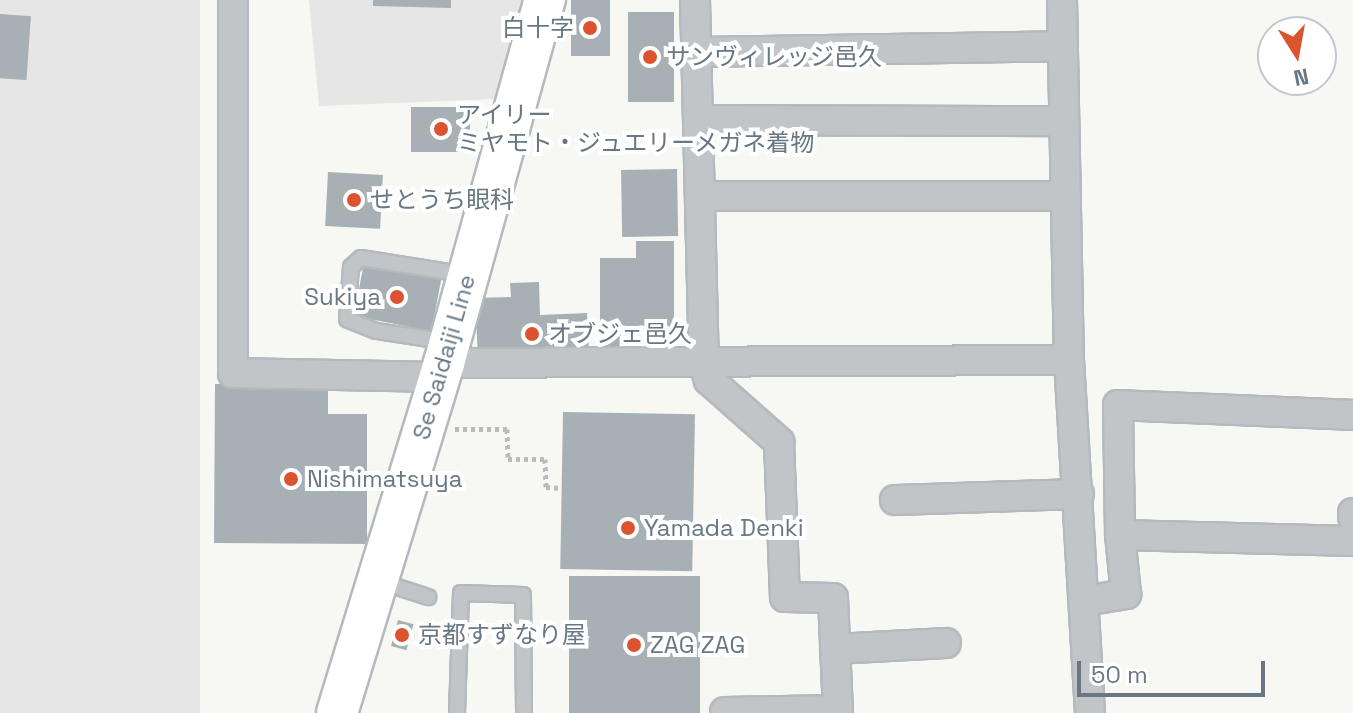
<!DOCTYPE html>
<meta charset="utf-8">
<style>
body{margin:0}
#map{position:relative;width:1353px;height:713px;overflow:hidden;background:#f7f7f4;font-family:"Space Grotesk","Noto Sans JP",sans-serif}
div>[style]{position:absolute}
.built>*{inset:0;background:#e5e6e5;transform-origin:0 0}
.building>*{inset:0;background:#a7b0b5;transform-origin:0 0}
.path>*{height:5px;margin-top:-2.5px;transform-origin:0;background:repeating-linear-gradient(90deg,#b9bcbe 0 4px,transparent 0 8px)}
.roads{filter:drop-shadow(2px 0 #b3b9bd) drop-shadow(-2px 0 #b3b9bd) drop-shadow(0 2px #b3b9bd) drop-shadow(0 -2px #b3b9bd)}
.lane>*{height:14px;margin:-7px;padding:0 7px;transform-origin:7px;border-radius:7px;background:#c1c5c8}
.street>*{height:28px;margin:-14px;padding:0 14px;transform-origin:14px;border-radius:14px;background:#c1c5c8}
.secondary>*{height:40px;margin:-20px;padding:0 20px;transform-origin:20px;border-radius:20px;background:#fff}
.dots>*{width:22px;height:22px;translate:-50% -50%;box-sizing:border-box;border:4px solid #fff;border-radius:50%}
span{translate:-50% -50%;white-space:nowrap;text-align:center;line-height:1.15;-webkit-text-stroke:8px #fff;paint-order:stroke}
.poi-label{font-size:24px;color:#677884}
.right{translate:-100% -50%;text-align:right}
.left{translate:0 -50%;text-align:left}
.street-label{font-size:24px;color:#677884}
.north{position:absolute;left:1257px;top:16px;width:80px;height:80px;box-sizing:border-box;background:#fff;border:2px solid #c2c9ce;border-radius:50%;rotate:169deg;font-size:22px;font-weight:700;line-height:32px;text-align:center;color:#677884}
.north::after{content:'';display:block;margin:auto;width:28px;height:36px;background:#dc542f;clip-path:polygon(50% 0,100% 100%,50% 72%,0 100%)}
.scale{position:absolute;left:1077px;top:661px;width:188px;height:36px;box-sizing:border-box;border:4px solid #677884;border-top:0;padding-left:10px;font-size:24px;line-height:28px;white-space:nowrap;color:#677884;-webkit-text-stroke:6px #fff;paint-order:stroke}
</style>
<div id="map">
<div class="built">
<div style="left:0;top:0;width:200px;height:713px"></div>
<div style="clip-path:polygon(309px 0,523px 0,496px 99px,319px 106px)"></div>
</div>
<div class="building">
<div style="clip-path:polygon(373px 0,451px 0,451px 8px,373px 6px)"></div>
<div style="left:571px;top:0;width:39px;height:56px"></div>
<div style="left:628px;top:12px;width:46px;height:90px"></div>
<div style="left:0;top:14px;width:31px;height:64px;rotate:4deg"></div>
<div style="left:411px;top:107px;width:59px;height:45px"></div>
<div style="left:677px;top:169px;width:67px;height:56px;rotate:89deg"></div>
<div style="left:328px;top:172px;width:55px;height:54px;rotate:3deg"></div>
<div style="clip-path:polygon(636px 241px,674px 241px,674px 351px,600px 352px,600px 258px,636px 258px)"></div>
<div style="left:364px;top:263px;width:79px;height:54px;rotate:11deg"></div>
<div style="clip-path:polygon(539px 282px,540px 315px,587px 313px,589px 353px,478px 357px,475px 298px,511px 297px,510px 283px)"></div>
<div style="clip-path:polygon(215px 384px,328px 385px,328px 414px,367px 414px,367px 544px,214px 543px)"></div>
<div style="left:563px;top:412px;width:132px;height:157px;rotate:1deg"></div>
<div style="left:569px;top:576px;width:131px;height:137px"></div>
<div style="left:398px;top:620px;width:16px;height:27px;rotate:15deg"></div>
</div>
<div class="path">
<div style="left:455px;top:429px;width:52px"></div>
<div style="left:507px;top:429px;width:30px;rotate:88deg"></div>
<div style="left:508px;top:459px;width:37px"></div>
<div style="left:545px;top:459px;width:28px;rotate:88deg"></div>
<div style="left:546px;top:487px;width:16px;rotate:4deg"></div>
</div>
<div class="roads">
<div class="lane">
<div style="left:449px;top:342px;width:74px;rotate:-171.4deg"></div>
<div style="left:376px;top:331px;width:31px;rotate:-158deg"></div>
<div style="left:347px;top:319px;width:52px;rotate:-85.6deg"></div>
<div style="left:351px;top:267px;width:13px;rotate:-42deg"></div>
<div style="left:361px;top:258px;width:108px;rotate:9deg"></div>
<div style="left:379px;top:581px;width:52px;rotate:18.1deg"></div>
<div style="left:457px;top:713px;width:120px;rotate:-88.1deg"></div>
<div style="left:461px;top:593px;width:62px;rotate:1.8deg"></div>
<div style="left:523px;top:595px;width:118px;rotate:89.5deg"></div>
</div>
<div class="street">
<div style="left:233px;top:0;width:373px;rotate:90deg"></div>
<div style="left:233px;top:373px;width:206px;rotate:1.1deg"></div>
<div style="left:695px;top:0;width:363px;rotate:88.6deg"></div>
<div style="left:704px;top:363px;width:18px;rotate:74deg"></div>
<div style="left:709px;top:380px;width:94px;rotate:41.5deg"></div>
<div style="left:779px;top:442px;width:155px;rotate:87.8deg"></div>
<div style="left:785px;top:597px;width:48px;rotate:1.2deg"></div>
<div style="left:833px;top:598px;width:115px;rotate:87.5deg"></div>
<div style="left:1062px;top:0;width:360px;rotate:88.9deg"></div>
<div style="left:1069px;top:360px;width:354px;rotate:86.6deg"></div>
<div style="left:696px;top:52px;width:367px;rotate:-0.9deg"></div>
<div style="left:698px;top:120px;width:366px;rotate:0.2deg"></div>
<div style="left:700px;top:196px;width:366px"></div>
<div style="left:444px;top:363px;width:625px;rotate:-0.28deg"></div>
<div style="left:1353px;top:415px;width:235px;rotate:-177.6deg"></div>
<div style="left:1118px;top:405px;width:130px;rotate:89.1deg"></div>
<div style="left:1120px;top:535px;width:233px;rotate:1.5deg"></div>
<div style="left:895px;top:500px;width:184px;rotate:-1.9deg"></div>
<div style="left:1353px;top:513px;width:4px;rotate:90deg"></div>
<div style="left:1085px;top:601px;width:42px;rotate:-9.7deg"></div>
<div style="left:1126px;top:594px;width:59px;rotate:-95.8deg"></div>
<div style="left:835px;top:649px;width:111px;rotate:-3.1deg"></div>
<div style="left:725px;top:712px;width:113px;rotate:-1deg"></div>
</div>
<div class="secondary">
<div style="left:337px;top:713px;width:366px;rotate:-73deg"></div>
<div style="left:444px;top:363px;width:377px;rotate:-74.5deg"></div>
</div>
</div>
<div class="dots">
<div style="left:590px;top:28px;background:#dc542f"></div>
<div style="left:650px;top:57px;background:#dc542f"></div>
<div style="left:441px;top:129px;background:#dc542f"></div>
<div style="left:354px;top:200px;background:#dc542f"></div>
<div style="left:397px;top:297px;background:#dc542f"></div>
<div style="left:532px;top:334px;background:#dc542f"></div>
<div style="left:291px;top:479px;background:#dc542f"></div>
<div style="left:628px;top:528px;background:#dc542f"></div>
<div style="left:402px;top:635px;background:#dc542f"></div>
<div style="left:634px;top:645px;background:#dc542f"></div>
</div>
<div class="poi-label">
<span class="right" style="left:574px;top:28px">白十字</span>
<span class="left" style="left:666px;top:57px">サンヴィレッジ邑久</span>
<span class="left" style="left:457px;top:129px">アイリー<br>ミヤモト・ジュエリーメガネ着物</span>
<span class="left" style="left:370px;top:200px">せとうち眼科</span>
<span class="right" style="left:381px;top:297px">Sukiya</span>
<span class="left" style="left:548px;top:334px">オブジェ邑久</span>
<span class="left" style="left:307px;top:479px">Nishimatsuya</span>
<span class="left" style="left:644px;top:528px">Yamada Denki</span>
<span class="left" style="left:418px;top:635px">京都すずなり屋</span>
<span class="left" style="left:650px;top:645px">ZAG ZAG</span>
</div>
<div class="street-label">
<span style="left:444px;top:357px;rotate:-74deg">Se Saidaiji Line</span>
</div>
<div class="north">N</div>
<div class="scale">50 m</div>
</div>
